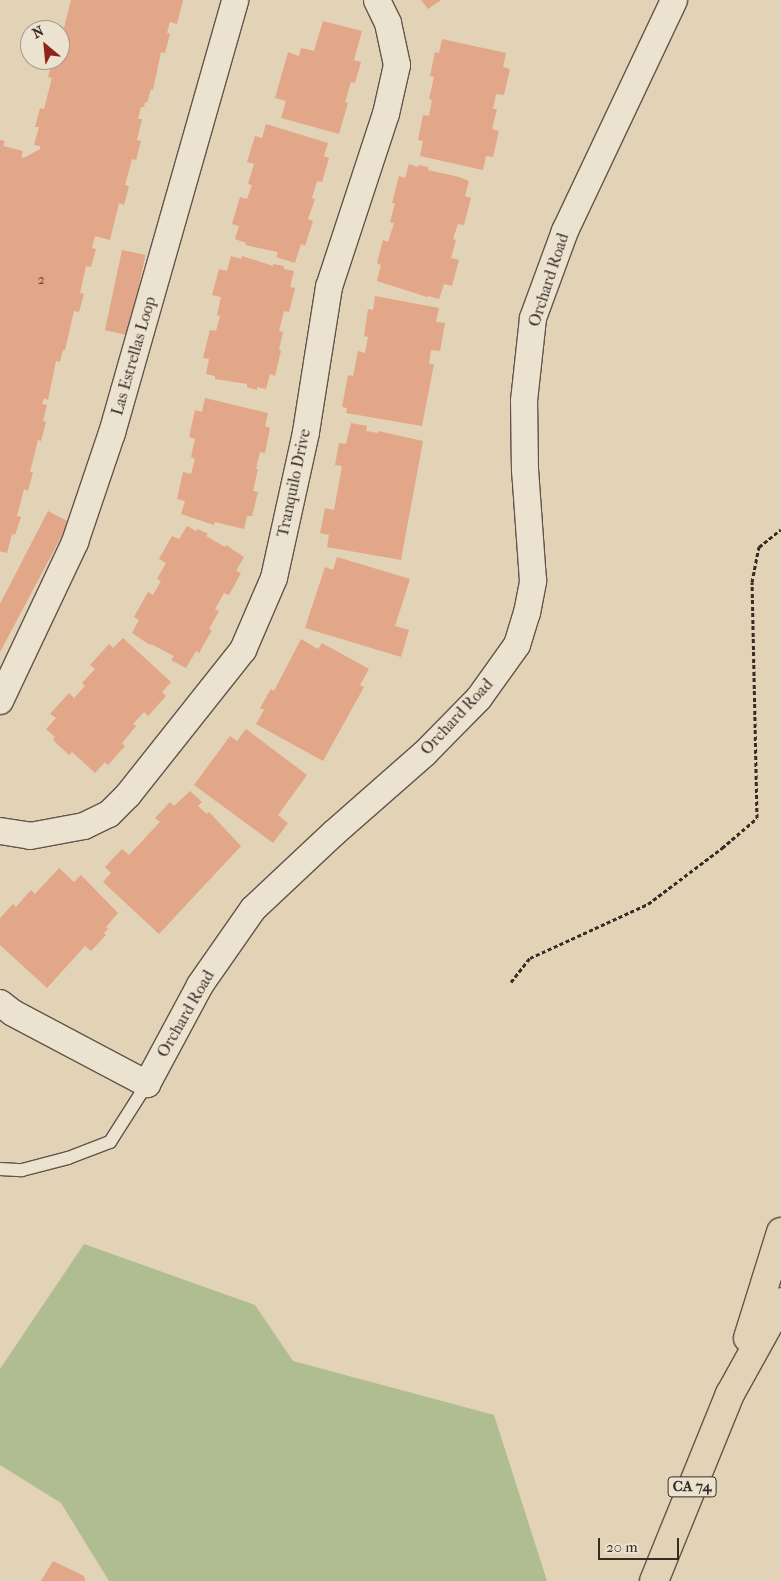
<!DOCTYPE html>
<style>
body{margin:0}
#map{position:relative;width:781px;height:1581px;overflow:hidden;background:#e2d2b6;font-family:"IM FELL French Canon",serif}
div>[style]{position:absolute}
.green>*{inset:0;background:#afbd91}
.building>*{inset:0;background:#e2a688;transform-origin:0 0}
.path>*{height:3px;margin-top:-1.5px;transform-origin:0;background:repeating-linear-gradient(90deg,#372b26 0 4px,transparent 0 6.5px)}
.roads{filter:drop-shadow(1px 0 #62554a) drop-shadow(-1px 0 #62554a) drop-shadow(0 1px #62554a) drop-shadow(0 -1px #62554a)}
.lane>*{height:12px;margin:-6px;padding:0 6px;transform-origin:6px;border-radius:6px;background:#ece2d0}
.street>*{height:26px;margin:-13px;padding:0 13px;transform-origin:13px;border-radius:13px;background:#ece2d0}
.primary>*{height:28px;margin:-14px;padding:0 14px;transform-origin:14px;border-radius:14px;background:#e2d2b6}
span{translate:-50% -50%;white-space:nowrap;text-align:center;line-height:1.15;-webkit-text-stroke:4px #ece2d0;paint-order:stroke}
.number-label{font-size:14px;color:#624a3e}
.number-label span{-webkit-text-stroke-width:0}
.shield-label span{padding:1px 4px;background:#ece2d0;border:1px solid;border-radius:4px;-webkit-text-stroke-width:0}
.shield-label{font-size:15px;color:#372b26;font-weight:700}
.street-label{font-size:16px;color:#372b26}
.north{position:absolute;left:20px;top:20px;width:50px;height:50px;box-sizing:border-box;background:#ece2d0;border:1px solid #a4998c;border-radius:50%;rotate:332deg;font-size:14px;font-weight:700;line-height:20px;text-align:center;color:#372b26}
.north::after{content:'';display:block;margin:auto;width:18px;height:22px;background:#8f2418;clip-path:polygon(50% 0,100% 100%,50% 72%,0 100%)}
.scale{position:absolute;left:598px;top:1538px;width:81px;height:22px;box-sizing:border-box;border:2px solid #372b26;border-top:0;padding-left:6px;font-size:15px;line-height:18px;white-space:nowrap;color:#372b26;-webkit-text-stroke:4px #ece2d0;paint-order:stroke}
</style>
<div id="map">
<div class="green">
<div style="clip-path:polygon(84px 1244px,255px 1305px,293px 1361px,494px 1415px,547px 1581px,109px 1581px,61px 1503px,0 1465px,0 1369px)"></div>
</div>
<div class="building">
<div style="clip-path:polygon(71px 0,183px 0,177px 24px,170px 22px,167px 33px,170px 34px,165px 53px,161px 52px,153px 90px,151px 89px,147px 103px,145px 102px,144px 107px,141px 107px,138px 119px,142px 119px,137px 140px,141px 141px,136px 160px,132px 159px,125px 185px,129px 186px,124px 205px,119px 203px,110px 240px,95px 236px,92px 248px,96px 249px,91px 267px,86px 266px,80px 293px,84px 294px,79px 312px,74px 311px,65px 350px,63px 350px,60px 362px,56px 361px,48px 400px,44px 398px,42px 404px,47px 405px,43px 421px,46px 422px,41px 441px,38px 440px,30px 472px,33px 472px,28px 491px,24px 489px,17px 516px,21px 517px,15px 535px,12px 534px,7px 553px,0 551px,0 140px,5px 141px,3px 146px,23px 151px,21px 157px,24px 158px,40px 149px,40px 146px,34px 145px,39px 127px,35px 127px,40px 108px,44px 109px,52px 78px,48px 77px,53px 60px,60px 60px,63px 36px,62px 36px)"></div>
<div style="clip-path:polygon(421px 0,441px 0,428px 9px)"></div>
<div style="clip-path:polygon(323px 21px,362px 31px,354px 60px,361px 62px,355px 83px,351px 82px,345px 102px,348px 103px,339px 134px,281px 118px,286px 101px,275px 98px,288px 52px,299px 56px,301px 48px,314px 51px)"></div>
<div style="clip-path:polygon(442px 39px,506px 53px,503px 67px,510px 69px,504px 95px,496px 94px,493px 109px,497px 109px,492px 129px,499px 131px,493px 157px,486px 156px,483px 170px,420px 156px,423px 141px,418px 140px,423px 115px,429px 116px,432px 100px,429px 99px,434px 77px,430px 76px,435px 52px,439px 53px)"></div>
<div style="clip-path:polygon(266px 124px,328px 143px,324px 156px,329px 158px,322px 182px,317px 181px,312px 198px,315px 199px,308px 219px,313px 221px,305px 246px,301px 244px,295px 263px,276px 257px,278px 252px,245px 245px,246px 243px,235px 239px,239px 226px,232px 224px,240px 197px,247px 199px,252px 185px,248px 184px,254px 164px,247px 162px,255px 136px,262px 138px)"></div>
<div style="clip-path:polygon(409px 164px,418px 167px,418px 165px,428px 167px,428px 170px,459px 177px,469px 181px,465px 196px,471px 198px,464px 225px,458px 224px,453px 239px,456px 240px,451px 258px,459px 260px,452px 286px,444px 284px,439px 299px,428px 296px,427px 297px,377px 281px,381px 265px,377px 263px,383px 240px,388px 242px,394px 223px,390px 222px,395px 203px,392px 203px,399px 176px,405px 178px)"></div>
<div style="left:122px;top:250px;width:24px;height:82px;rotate:12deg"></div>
<div style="clip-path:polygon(231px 256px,241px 259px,242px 256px,273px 266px,273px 264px,284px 266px,284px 269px,294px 271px,290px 287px,295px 288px,289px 312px,284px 311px,279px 331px,283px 332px,279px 350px,281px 351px,275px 376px,270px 374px,266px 389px,257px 387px,257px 390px,247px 387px,247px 384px,215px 379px,215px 376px,206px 374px,209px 359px,203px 358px,210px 330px,216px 331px,220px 316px,217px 315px,221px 297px,212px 295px,219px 269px,227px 271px)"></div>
<div style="clip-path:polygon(375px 296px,439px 308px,436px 322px,445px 323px,440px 351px,431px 350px,429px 364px,434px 364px,422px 426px,346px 413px,347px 408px,342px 407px,348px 375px,353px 376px,358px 351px,365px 353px,368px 337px,364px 336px,368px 309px,373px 310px)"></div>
<div style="clip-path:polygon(205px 398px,268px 413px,265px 426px,270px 428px,265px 453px,260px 452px,256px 469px,258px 469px,253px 491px,258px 492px,252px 516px,247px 516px,244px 529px,215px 522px,214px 525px,181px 514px,185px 501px,177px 499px,183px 472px,191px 474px,195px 459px,191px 457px,195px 439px,189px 437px,195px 410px,202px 412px)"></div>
<div style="clip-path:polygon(351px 423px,367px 426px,366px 431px,378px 433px,378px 431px,423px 441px,401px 560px,327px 547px,329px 535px,320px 533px,325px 508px,334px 510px,342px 466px,335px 465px,339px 443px,346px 444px)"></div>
<div style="clip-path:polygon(48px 511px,69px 522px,0 652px,0 604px)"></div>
<div style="clip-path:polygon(187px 526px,196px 531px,198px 529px,208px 534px,206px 536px,225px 547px,226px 545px,244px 557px,236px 571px,241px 573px,229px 595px,224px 593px,215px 609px,219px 611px,209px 629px,212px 630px,199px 653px,196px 651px,186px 668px,171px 660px,174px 656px,151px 644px,150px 645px,132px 633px,139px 620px,134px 617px,148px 592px,153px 595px,161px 581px,157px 579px,166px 563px,159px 559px,172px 536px,179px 539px)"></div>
<div style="clip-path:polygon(337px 557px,410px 579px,395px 626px,409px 630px,401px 657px,305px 628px,325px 567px,333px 570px)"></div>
<div style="clip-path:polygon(123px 638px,171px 682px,162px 692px,166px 696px,148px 716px,144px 712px,133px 724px,136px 726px,122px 743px,125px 746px,108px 765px,105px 762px,95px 773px,72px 752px,69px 755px,53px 740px,55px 737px,46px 729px,56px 718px,50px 714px,69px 693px,74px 698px,85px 686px,82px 683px,95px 669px,90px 665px,109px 644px,113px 648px)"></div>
<div style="clip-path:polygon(301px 639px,318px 649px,322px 643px,369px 669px,360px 685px,364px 687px,323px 761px,256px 724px,264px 710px,260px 708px,271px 689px,274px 691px)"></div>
<div style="clip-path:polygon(246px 729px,307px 775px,278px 815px,288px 823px,273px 843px,194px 785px,230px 736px,237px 741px)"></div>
<div style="clip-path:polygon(190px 791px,202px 802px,198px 806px,207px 814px,209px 812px,241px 846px,159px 934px,103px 882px,111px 873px,105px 867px,122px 849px,129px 855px,160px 822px,155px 818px,170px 802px,174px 806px)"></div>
<div style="clip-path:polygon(59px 868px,74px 882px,81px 875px,118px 913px,106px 927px,108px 929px,104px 933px,106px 935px,91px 951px,85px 946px,47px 988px,0 945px,0 918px,13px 904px,16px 907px,31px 890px,35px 894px)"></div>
<div style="clip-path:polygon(53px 1561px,84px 1576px,85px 1581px,41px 1581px)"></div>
</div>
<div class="path">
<div style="left:511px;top:982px;width:31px;rotate:-52deg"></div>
<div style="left:530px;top:958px;width:130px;rotate:-24.6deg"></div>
<div style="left:648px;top:904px;width:93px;rotate:-37.1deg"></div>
<div style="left:722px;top:848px;width:46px;rotate:-40.6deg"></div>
<div style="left:757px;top:818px;width:236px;rotate:-91.2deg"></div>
<div style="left:752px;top:582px;width:36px;rotate:-79deg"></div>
<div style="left:759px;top:547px;width:28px;rotate:-39deg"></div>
</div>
<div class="roads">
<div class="lane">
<div style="left:0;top:1169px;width:22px;rotate:3deg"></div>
<div style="left:22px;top:1170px;width:48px;rotate:-14.6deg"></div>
<div style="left:68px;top:1158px;width:45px;rotate:-20.9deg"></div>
<div style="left:110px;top:1142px;width:69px;rotate:-57.5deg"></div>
</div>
<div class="street">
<div style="left:0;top:701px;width:176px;rotate:-64.7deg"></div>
<div style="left:75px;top:542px;width:115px;rotate:-71.3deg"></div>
<div style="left:112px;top:433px;width:450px;rotate:-74.1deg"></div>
<div style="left:0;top:831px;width:30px;rotate:9deg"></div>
<div style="left:30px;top:836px;width:55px;rotate:-10.5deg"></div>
<div style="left:84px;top:826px;width:28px;rotate:-26deg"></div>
<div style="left:109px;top:814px;width:27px;rotate:-45deg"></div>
<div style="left:128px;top:795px;width:185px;rotate:-51.6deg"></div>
<div style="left:243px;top:650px;width:78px;rotate:-66.7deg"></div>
<div style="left:274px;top:578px;width:149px;rotate:-77.6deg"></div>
<div style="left:306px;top:432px;width:147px;rotate:-81deg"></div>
<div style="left:329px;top:287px;width:182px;rotate:-71.8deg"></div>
<div style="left:386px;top:114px;width:50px;rotate:-77.3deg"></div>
<div style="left:397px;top:65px;width:43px;rotate:-102.1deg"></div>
<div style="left:388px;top:23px;width:25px;rotate:-116deg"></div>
<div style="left:0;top:1003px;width:16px;rotate:38deg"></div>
<div style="left:13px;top:1013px;width:152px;rotate:27.9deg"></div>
<div style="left:147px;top:1084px;width:112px;rotate:-61.8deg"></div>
<div style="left:200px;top:985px;width:93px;rotate:-55.1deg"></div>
<div style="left:253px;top:909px;width:111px;rotate:-43.2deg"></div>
<div style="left:334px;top:833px;width:121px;rotate:-41.3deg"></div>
<div style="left:425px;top:753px;width:77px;rotate:-45.5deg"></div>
<div style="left:479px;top:698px;width:65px;rotate:-54.4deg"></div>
<div style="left:517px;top:645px;width:34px;rotate:-73deg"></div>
<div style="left:527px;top:613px;width:33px;rotate:-79deg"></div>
<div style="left:533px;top:581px;width:111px;rotate:-94.1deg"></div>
<div style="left:525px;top:470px;width:69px;rotate:-90.8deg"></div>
<div style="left:524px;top:401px;width:83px;rotate:-83.8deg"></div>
<div style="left:533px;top:318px;width:93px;rotate:-69.8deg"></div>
<div style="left:565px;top:231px;width:255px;rotate:-64.7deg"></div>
</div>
<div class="primary">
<div style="left:748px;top:1338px;width:111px;rotate:-72.7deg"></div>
<div style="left:654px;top:1581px;width:202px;rotate:-67.9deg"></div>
<div style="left:730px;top:1394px;width:105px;rotate:-61deg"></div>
</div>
</div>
<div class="number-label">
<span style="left:41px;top:280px">2</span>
</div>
<div class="shield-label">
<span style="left:692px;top:1487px">CA 74</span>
</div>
<div class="street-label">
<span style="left:549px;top:280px;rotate:-72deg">Orchard Road</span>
<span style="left:134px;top:356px;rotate:-74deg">Las Estrellas Loop</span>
<span style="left:294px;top:483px;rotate:-78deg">Tranquilo Drive</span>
<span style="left:457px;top:717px;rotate:-47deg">Orchard Road</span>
<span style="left:186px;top:1014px;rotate:-60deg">Orchard Road</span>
</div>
<div class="north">N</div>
<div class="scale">20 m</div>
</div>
